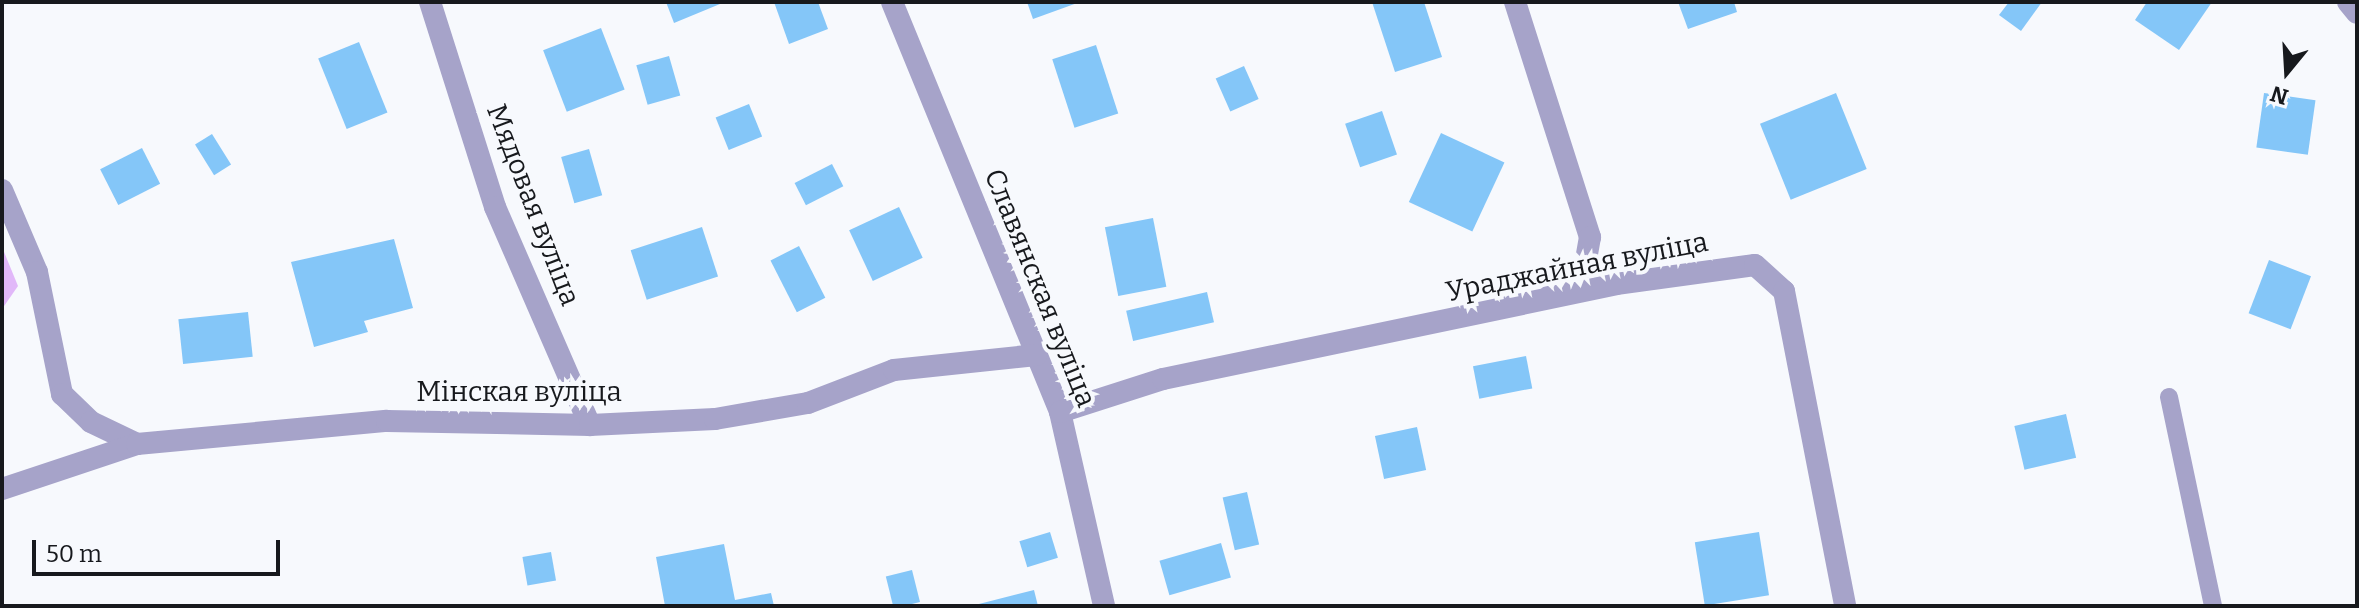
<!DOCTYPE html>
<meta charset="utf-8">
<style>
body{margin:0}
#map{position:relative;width:2359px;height:608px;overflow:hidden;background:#f7f9fd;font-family:Bitter,serif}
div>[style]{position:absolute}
.forest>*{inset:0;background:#e1b8f9}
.building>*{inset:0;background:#84c6f8;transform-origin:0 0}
.service>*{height:18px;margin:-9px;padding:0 9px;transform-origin:9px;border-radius:9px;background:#a6a3c9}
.minor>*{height:22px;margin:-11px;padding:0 11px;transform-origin:11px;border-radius:11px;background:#a6a3c9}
span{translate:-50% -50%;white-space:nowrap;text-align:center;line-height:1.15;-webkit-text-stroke:8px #f7f9fd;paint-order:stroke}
.street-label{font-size:28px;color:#17191d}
.frame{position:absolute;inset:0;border:4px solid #17191d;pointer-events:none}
.north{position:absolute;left:2247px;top:32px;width:80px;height:80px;-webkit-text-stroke:6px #f7f9fd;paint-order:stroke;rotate:198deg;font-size:22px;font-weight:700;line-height:32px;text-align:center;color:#17191d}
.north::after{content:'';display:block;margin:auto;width:28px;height:36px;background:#17191d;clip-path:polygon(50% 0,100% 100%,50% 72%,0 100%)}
.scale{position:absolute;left:32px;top:540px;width:248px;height:36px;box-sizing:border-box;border:4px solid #17191d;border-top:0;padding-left:10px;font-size:24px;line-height:28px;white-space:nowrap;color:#17191d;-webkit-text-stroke:6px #f7f9fd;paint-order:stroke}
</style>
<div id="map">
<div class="forest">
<i style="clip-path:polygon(2px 247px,18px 286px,2px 309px)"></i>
</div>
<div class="building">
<i style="clip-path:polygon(666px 2px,719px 2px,720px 4px,674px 23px)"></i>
<i style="clip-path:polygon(774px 2px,818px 2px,828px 29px,789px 44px)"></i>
<i style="clip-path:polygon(1027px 2px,1080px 2px,1033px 19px)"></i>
<i style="clip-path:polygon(1372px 2px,1424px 2px,1442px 57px,1395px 72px)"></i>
<i style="clip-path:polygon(1678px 2px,1734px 2px,1737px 12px,1688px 29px)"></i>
<i style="clip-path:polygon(2009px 2px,2042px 2px,2021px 31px,1999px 15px)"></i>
<i style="clip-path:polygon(2147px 2px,2212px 2px,2179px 50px,2135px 20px)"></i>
<i style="left:601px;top:28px;width:66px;height:62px;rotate:69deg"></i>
<i style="left:359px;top:42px;width:76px;height:44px;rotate:68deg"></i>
<i style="left:1096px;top:45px;width:72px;height:46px;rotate:72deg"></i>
<i style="left:669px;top:56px;width:41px;height:34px;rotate:74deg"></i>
<i style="left:1244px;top:66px;width:36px;height:31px;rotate:66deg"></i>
<i style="left:1836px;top:93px;width:82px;height:82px;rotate:68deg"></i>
<i style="left:2264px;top:93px;width:52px;height:55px;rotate:8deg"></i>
<i style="left:749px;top:104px;width:35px;height:36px;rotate:68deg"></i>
<i style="left:1382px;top:111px;width:46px;height:39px;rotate:71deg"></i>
<i style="left:1441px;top:133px;width:70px;height:76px;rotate:25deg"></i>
<i style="left:212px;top:134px;width:36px;height:20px;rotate:58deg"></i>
<i style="left:142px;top:148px;width:40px;height:47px;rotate:63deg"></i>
<i style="left:589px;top:149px;width:48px;height:29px;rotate:74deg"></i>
<i style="left:832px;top:164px;width:25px;height:42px;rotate:63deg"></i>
<i style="left:899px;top:207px;width:56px;height:55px;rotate:65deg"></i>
<i style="left:1153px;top:218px;width:70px;height:49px;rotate:79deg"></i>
<i style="left:702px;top:227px;width:52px;height:75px;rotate:72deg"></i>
<i style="clip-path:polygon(394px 239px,413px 308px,364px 321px,368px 332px,314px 347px,291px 262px)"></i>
<i style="left:799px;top:246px;width:58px;height:32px;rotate:63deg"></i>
<i style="left:2269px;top:260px;width:45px;height:57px;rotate:21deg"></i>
<i style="left:1207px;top:292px;width:31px;height:83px;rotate:77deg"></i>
<i style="left:248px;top:312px;width:45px;height:70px;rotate:84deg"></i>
<i style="left:1526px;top:356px;width:33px;height:54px;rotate:79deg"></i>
<i style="left:2066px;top:414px;width:45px;height:53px;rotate:77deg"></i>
<i style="left:1417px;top:427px;width:44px;height:43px;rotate:78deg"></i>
<i style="left:1247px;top:492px;width:54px;height:25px;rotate:77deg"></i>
<i style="left:1050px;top:532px;width:27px;height:32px;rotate:73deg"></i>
<i style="left:1759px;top:532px;width:64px;height:65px;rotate:81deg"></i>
<i style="left:1221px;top:543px;width:36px;height:64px;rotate:74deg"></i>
<i style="clip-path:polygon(724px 544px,735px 600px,771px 593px,774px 606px,665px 606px,656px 557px)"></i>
<i style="left:551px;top:552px;width:29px;height:29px;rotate:80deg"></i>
<i style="left:912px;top:570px;width:33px;height:27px;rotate:76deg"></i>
<i style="clip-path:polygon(1034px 590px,1038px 606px,975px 606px,975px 605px)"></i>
</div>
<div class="service">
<i style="left:2169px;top:397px;width:214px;rotate:78.1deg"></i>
</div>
<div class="minor">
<i style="left:430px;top:2px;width:215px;rotate:72.4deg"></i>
<i style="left:495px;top:207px;width:238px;rotate:66.5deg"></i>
<i style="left:892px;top:2px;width:443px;rotate:67.7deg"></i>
<i style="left:1060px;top:412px;width:199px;rotate:77.2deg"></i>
<i style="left:1515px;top:2px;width:247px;rotate:72.3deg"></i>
<i style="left:1590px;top:237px;width:27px;rotate:100deg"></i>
<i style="left:1585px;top:264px;width:32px;rotate:129deg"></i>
<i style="left:1565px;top:289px;width:17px;rotate:156deg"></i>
<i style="left:2348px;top:2px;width:14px;rotate:51deg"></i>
<i style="left:2px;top:190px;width:89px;rotate:66.9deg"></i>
<i style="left:37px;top:272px;width:125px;rotate:78.4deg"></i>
<i style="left:62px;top:394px;width:40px;rotate:44deg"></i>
<i style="left:91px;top:422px;width:51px;rotate:25.6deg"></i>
<i style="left:1060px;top:412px;width:108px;rotate:-17.8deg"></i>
<i style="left:1163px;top:379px;width:463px;rotate:-11.8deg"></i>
<i style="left:1616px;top:284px;width:140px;rotate:-7.8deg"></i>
<i style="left:1755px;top:265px;width:39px;rotate:42deg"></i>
<i style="left:1784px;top:291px;width:321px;rotate:79deg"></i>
<i style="left:2px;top:489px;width:142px;rotate:-18.4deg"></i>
<i style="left:137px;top:444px;width:251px;rotate:-5.3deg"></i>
<i style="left:387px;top:421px;width:203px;rotate:1.1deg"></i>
<i style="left:590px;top:425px;width:125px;rotate:-2.7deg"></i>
<i style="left:715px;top:419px;width:94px;rotate:-9.8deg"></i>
<i style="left:808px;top:403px;width:92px;rotate:-21deg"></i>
<i style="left:894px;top:370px;width:143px;rotate:-6deg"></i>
</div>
<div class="street-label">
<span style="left:533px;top:205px;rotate:69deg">Мядовая вуліца</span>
<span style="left:1577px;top:267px;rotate:-11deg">Ураджайная вуліца</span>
<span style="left:1040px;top:288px;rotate:68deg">Славянская вуліца</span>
<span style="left:519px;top:392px">Мінская вуліца</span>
</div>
<div class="frame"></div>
<div class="north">N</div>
<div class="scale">50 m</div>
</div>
